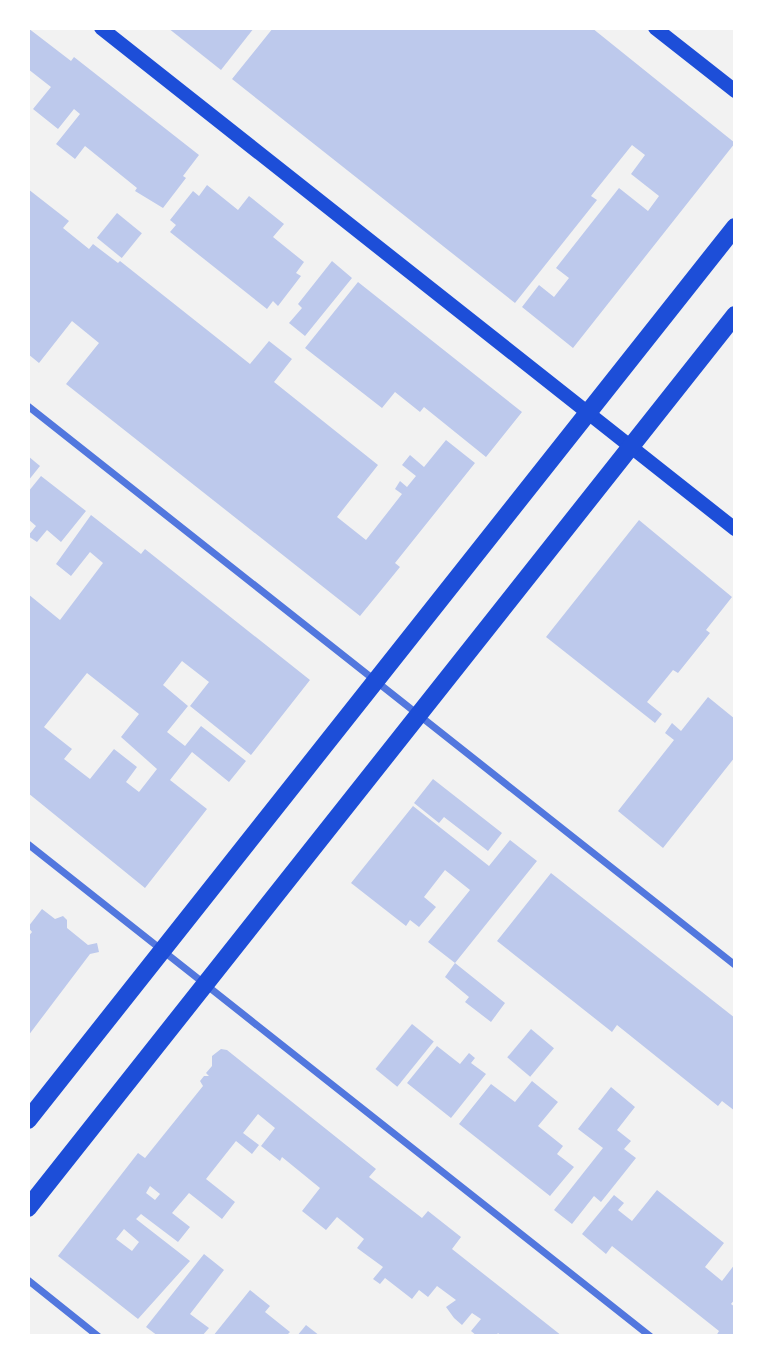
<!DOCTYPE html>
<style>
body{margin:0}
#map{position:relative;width:763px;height:1364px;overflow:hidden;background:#f2f2f2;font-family:"IBM Plex Sans",sans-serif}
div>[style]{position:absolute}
.building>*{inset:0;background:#bdc9ec;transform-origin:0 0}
.minor>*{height:7px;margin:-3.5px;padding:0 3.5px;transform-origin:3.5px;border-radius:3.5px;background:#5277de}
.secondary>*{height:14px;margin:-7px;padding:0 7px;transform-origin:7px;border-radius:7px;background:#1d4ed8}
.primary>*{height:18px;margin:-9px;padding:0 9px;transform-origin:9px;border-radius:9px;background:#1d4ed8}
span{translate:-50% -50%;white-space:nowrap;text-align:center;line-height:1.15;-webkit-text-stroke:7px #fff;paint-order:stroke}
.frame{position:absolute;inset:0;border:30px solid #fff;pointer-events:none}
</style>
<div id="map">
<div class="building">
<i style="clip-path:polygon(28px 28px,71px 61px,74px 57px,199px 155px,183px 176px,186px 178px,163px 208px,135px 191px,137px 188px,85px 146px,75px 159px,56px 144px,80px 114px,74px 109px,58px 129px,33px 109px,51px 87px,28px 69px)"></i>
<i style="clip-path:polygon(168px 28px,254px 28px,221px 70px)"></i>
<i style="clip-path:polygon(273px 28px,592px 28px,735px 143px,573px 348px,522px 307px,539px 285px,554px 297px,569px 278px,556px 268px,619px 188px,648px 211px,659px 196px,631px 174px,645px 155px,632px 145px,591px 196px,597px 200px,515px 303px,232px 79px)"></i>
<i style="clip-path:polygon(207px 185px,238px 210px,249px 196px,284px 224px,273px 237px,304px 262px,296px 273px,301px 276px,278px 306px,273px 301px,267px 309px,170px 232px,176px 225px,170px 220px,193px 191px,199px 196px)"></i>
<i style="clip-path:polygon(28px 189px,69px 221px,63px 228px,89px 249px,93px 244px,118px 263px,120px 261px,250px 364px,269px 341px,292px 359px,274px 382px,378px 465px,337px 517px,366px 540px,402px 494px,395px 489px,400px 481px,407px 487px,416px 476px,402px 465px,410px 455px,424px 467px,446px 440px,475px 463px,395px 563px,400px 567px,360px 616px,66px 384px,99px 343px,72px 321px,39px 363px,28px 354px)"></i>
<i style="left:117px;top:213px;width:32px;height:32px;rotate:39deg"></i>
<i style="clip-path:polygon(332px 261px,352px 278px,305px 336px,289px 323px,302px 308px,298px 304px)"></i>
<i style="clip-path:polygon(358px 282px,522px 412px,486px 457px,424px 407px,420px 412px,395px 392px,382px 408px,305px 348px)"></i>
<i style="clip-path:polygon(28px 456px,40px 466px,28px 481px)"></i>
<i style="clip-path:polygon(41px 476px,86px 511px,61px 542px,47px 530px,37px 542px,28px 536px,36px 526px,28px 519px,28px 492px)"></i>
<i style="clip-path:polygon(evenodd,91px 515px,141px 554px,145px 549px,310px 680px,251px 755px,190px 706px,209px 682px,182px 661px,163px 685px,188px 706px,167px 732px,185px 746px,201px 726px,246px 761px,229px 782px,192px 752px,170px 780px,207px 809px,145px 888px,28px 793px,28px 594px,60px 620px,103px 563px,90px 552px,71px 576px,56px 564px,91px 515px,87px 673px,139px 714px,121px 737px,157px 769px,139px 792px,126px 782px,137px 767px,114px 749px,90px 779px,64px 759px,72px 749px,44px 727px,87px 673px)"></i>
<i style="clip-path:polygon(639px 520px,732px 597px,706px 630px,710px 633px,678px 673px,673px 670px,647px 702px,662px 714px,655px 723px,546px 637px)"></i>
<i style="clip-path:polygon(708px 697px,735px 719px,735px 757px,663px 848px,618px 811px,674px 740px,665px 733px,672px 723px,681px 731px)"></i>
<i style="clip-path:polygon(433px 779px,502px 833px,488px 851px,444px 817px,439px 823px,414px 803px)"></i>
<i style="clip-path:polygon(413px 806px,489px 866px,510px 840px,537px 861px,455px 963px,505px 1003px,491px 1022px,465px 1002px,469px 997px,445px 977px,455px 963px,428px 942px,470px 890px,445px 870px,424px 897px,436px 907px,419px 927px,410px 920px,406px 926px,351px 883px)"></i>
<i style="clip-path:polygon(551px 873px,735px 1018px,735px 1111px,722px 1101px,718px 1106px,617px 1025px,612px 1032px,497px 941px)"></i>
<i style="clip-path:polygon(42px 909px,55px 919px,63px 916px,67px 920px,67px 928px,88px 945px,97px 943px,99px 952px,90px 954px,28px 1036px,28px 937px,32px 932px,28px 927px)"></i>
<i style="left:412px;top:1024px;width:28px;height:58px;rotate:39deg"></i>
<i style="left:531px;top:1029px;width:30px;height:37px;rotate:40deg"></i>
<i style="clip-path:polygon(437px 1046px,460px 1064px,469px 1053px,475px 1058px,471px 1063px,486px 1074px,451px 1118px,407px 1083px)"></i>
<i style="clip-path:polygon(evenodd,221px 1049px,227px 1050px,376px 1169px,369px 1177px,422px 1218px,428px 1211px,461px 1237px,452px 1249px,562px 1336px,501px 1336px,498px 1333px,496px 1336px,477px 1336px,471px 1331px,481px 1319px,472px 1313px,462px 1325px,454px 1318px,446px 1307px,456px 1300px,437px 1286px,428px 1297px,419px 1290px,412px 1299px,385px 1278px,380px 1284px,373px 1279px,383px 1267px,357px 1248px,364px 1239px,337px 1217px,326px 1230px,302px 1211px,320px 1188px,282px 1157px,280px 1161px,261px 1146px,275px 1128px,258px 1114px,243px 1133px,259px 1145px,252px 1154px,236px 1141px,206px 1179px,235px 1202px,222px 1219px,189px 1193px,172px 1213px,190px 1227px,178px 1242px,141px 1214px,136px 1219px,190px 1261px,138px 1319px,58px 1256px,138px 1153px,145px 1158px,203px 1086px,200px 1081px,204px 1076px,209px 1076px,206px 1073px,212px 1066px,212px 1056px,221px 1049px,150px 1186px,160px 1194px,155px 1200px,146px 1193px,150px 1186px,221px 1049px,124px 1229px,139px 1242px,132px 1251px,116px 1239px,124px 1229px)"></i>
<i style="clip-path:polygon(532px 1081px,558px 1102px,538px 1126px,563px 1146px,557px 1154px,574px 1167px,550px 1196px,459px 1124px,491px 1084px,515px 1102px)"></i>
<i style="clip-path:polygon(611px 1087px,635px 1107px,617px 1130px,631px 1141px,624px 1149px,636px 1158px,601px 1202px,594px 1196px,572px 1224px,554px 1210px,603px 1148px,578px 1129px)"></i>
<i style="clip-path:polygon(657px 1190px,724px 1243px,705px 1267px,722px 1281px,735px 1264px,735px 1299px,731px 1304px,735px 1307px,735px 1336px,716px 1336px,719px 1331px,612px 1246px,606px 1254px,582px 1234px,614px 1195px,624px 1203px,618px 1210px,632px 1221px)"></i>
<i style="clip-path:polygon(204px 1254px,224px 1270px,190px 1314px,209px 1328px,202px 1336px,158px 1336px,146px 1327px)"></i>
<i style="clip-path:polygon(250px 1290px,270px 1306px,265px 1312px,290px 1332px,286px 1336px,213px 1336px)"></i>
<i style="clip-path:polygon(306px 1325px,320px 1336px,297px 1336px)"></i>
</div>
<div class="minor">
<i style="left:28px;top:406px;width:901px;rotate:38.33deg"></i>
<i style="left:28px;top:844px;width:793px;rotate:38.34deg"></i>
<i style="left:28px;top:1280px;width:90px;rotate:38.7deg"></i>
</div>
<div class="secondary">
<i style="left:101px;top:28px;width:808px;rotate:38.32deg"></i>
<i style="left:655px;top:28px;width:102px;rotate:38.2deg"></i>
</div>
<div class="primary">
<i style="left:28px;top:1120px;width:1139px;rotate:-51.63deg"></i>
<i style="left:28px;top:1208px;width:1139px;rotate:-51.63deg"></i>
</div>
<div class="frame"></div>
</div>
